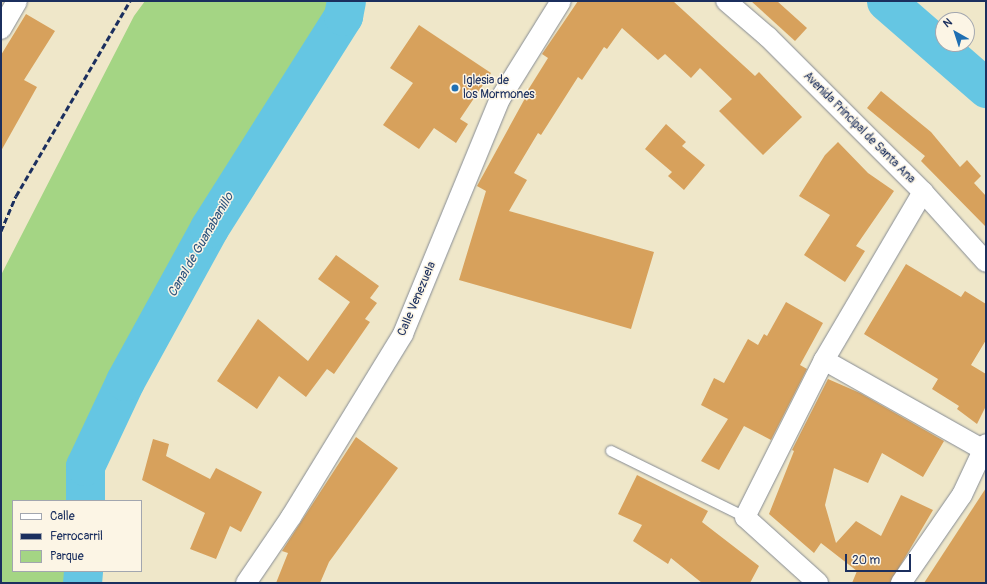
<!DOCTYPE html>
<style>
body{margin:0}
#map{position:relative;width:987px;height:584px;overflow:hidden;background:#efe7c9;font-family:Pangolin,sans-serif}
div>[style]{position:absolute}
.green>*{inset:0;background:#a4d584}
.river>*{height:39px;margin:-19.5px;padding:0 19.5px;transform-origin:19.5px;border-radius:19.5px;background:#65c6e3}
.building>*{inset:0;background:#d7a15c}
.roads{filter:drop-shadow(0 0 1px #858b94) drop-shadow(0 0 1px #858b94)}
.service>*{height:10px;margin:-5px;padding:0 5px;transform-origin:5px;border-radius:5px;background:#fff}
.minor>*{height:20px;margin:-10px;padding:0 10px;transform-origin:10px;border-radius:10px;background:#fff}
.rail>*{height:3px;margin-top:-1.5px;transform-origin:0;background:repeating-linear-gradient(90deg,#1b2f5e 0 6px,transparent 0 9px)}
.dots>*{width:11px;height:11px;translate:-50% -50%;box-sizing:border-box;border:2px solid #fcf5e5;border-radius:50%}
span{translate:-50% -50%;white-space:nowrap;text-align:center;line-height:1.15;-webkit-text-stroke:3px #fcf5e5;paint-order:stroke}
.poi-label{font-size:12px;color:#1b2f5e}
.left{translate:0 -50%;text-align:left}
.street-label{font-size:12px;color:#1b2f5e}
.water-label{font-size:13px;color:#2e557f;font-style:italic}
.frame{position:absolute;inset:0;border:2px solid #1b2f5e;pointer-events:none}
.legend{position:absolute;left:12px;top:500px;width:130px;height:72px;box-sizing:border-box;background:#fcf5e5;border:1px solid #a2a6af;margin:0;padding:5px 7px;list-style:none;font-size:12px;color:#1b2f5e}
.legend li{display:flex;align-items:center;gap:8px;height:20px}
.legend b{width:20px;border:1px solid #a2a6af}
.north{position:absolute;left:935px;top:12px;width:40px;height:40px;box-sizing:border-box;background:#fcf5e5;border:1px solid #a2a6af;border-radius:50%;rotate:321deg;font-size:11px;font-weight:700;line-height:16px;text-align:center;color:#1b2f5e}
.north::after{content:'';display:block;margin:auto;width:14px;height:18px;background:#1f6fb2;clip-path:polygon(50% 0,100% 100%,50% 72%,0 100%)}
.scale{position:absolute;left:845px;top:554px;width:66px;height:18px;box-sizing:border-box;border:2px solid #1b2f5e;border-top:0;padding-left:5px;font-size:12px;line-height:14px;white-space:nowrap;color:#1b2f5e;-webkit-text-stroke:3px #fcf5e5;paint-order:stroke}
</style>
<div id="map">
<div class="green">
<i style="clip-path:polygon(145px 1px,347px 1px,343px 16px,209px 228px,85px 466px,85px 501px,13px 501px,13px 571px,83px 571px,82px 583px,1px 583px,1px 275px,134px 16px)"></i>
</div>
<div class="river">
<i style="left:886px;top:1px;width:133px;rotate:41deg"></i>
<i style="left:85px;top:501px;width:35px;rotate:-90deg"></i>
<i style="left:85px;top:466px;width:94px;rotate:-64.8deg"></i>
<i style="left:125px;top:381px;width:175px;rotate:-61.2deg"></i>
<i style="left:209px;top:228px;width:251px;rotate:-57.7deg"></i>
<i style="left:343px;top:16px;width:15px;rotate:-79deg"></i>
<i style="left:82px;top:583px;width:12px;rotate:-85deg"></i>
</div>
<div class="building">
<i style="clip-path:polygon(578px 1px,673px 1px,755px 76px,759px 72px,802px 117px,763px 155px,719px 111px,732px 99px,700px 68px,691px 78px,665px 54px,658px 60px,622px 28px,607px 49px,604px 47px,582px 80px,578px 77px,541px 135px,538px 133px,514px 173px,527px 180px,509px 211px,654px 252px,631px 329px,459px 280px,486px 191px,477px 186px,529px 91px,528px 90px,548px 58px,542px 54px)"></i>
<i style="clip-path:polygon(751px 1px,777px 1px,807px 28px,795px 41px)"></i>
<i style="clip-path:polygon(26px 14px,55px 31px,24px 80px,37px 87px,1px 151px,1px 55px)"></i>
<i style="clip-path:polygon(419px 25px,491px 73px,460px 119px,468px 124px,456px 143px,434px 128px,419px 149px,383px 125px,413px 83px,390px 68px)"></i>
<i style="clip-path:polygon(881px 91px,931px 132px,960px 167px,967px 160px,981px 176px,974px 183px,986px 196px,986px 227px,921px 161px,925px 156px,867px 108px)"></i>
<i style="clip-path:polygon(666px 124px,686px 142px,682px 146px,705px 165px,684px 190px,668px 176px,672px 172px,645px 149px)"></i>
<i style="clip-path:polygon(838px 142px,868px 173px,894px 191px,856px 246px,865px 251px,845px 282px,804px 255px,830px 215px,799px 196px,825px 155px)"></i>
<i style="clip-path:polygon(336px 255px,379px 286px,370px 298px,377px 303px,365px 319px,370px 322px,334px 374px,327px 369px,306px 397px,279px 376px,257px 409px,217px 381px,258px 319px,308px 361px,350px 302px,318px 279px)"></i>
<i style="clip-path:polygon(906px 264px,961px 297px,965px 291px,986px 304px,986px 340px,971px 365px,986px 374px,986px 406px,977px 424px,957px 409px,959px 406px,932px 389px,938px 379px,864px 334px)"></i>
<i style="clip-path:polygon(786px 302px,823px 323px,800px 365px,807px 369px,771px 440px,744px 426px,719px 470px,701px 461px,728px 419px,701px 405px,714px 378px,724px 383px,748px 339px,758px 345px,764px 334px,767px 336px)"></i>
<i style="clip-path:polygon(828px 379px,860px 393px,944px 441px,923px 477px,882px 453px,868px 483px,834px 468px,825px 505px,836px 543px,856px 521px,881px 536px,901px 495px,933px 510px,890px 583px,852px 583px,857px 571px,821px 543px,814px 553px,769px 514px,794px 451px,792px 450px)"></i>
<i style="clip-path:polygon(356px 437px,398px 468px,329px 562px,320px 583px,276px 583px,288px 553px,282px 551px)"></i>
<i style="clip-path:polygon(153px 439px,169px 444px,166px 456px,210px 479px,216px 468px,262px 492px,241px 532px,230px 526px,216px 559px,190px 549px,205px 513px,142px 480px)"></i>
<i style="clip-path:polygon(637px 475px,708px 511px,702px 522px,759px 566px,750px 583px,702px 583px,671px 558px,668px 564px,633px 541px,642px 525px,618px 514px)"></i>
<i style="clip-path:polygon(986px 488px,986px 583px,924px 583px)"></i>
</div>
<div class="roads">
<div class="service">
<i style="left:611px;top:451px;width:149px;rotate:26.2deg"></i>
</div>
<div class="minor">
<i style="left:726px;top:1px;width:55px;rotate:40.6deg"></i>
<i style="left:768px;top:37px;width:219px;rotate:45deg"></i>
<i style="left:923px;top:192px;width:94px;rotate:48deg"></i>
<i style="left:1px;top:29px;width:32px;rotate:-60deg"></i>
<i style="left:824px;top:360px;width:184px;rotate:29.4deg"></i>
<i style="left:246px;top:583px;width:80px;rotate:-55.7deg"></i>
<i style="left:291px;top:517px;width:215px;rotate:-58.5deg"></i>
<i style="left:403px;top:334px;width:254px;rotate:-67.6deg"></i>
<i style="left:500px;top:99px;width:115px;rotate:-58.1deg"></i>
<i style="left:818px;top:583px;width:98px;rotate:-137.9deg"></i>
<i style="left:745px;top:517px;width:176px;rotate:-63.3deg"></i>
<i style="left:824px;top:360px;width:195px;rotate:-59.5deg"></i>
<i style="left:901px;top:583px;width:107px;rotate:-55.3deg"></i>
<i style="left:962px;top:495px;width:56px;rotate:-64.8deg"></i>
</div>
</div>
<div class="rail">
<i style="left:1px;top:231px;width:38px;rotate:-67deg"></i>
<i style="left:16px;top:196px;width:226px;rotate:-59.7deg"></i>
</div>
<div class="dots">
<i style="left:455px;top:88px;background:#1f6fb2"></i>
</div>
<div class="poi-label">
<span class="left" style="left:463px;top:88px">Iglesia de<br>los Mormones</span>
</div>
<div class="street-label">
<span style="left:859px;top:128px;rotate:45deg">Avenida Principal de Santa Ana</span>
<span style="left:417px;top:299px;rotate:-67deg">Calle Venezuela</span>
</div>
<div class="water-label">
<span style="left:201px;top:245px;rotate:-60deg">Canal de Guanabanillo</span>
</div>
<div class="frame"></div>
<ul class="legend">
<li><b style="height:5px;background:#fff"></b>Calle</li>
<li><b style="height:5px;background:#1b2f5e"></b>Ferrocarril</li>
<li><b style="height:11px;background:#a4d584"></b>Parque</li>
</ul>
<div class="north">N</div>
<div class="scale">20 m</div>
</div>
